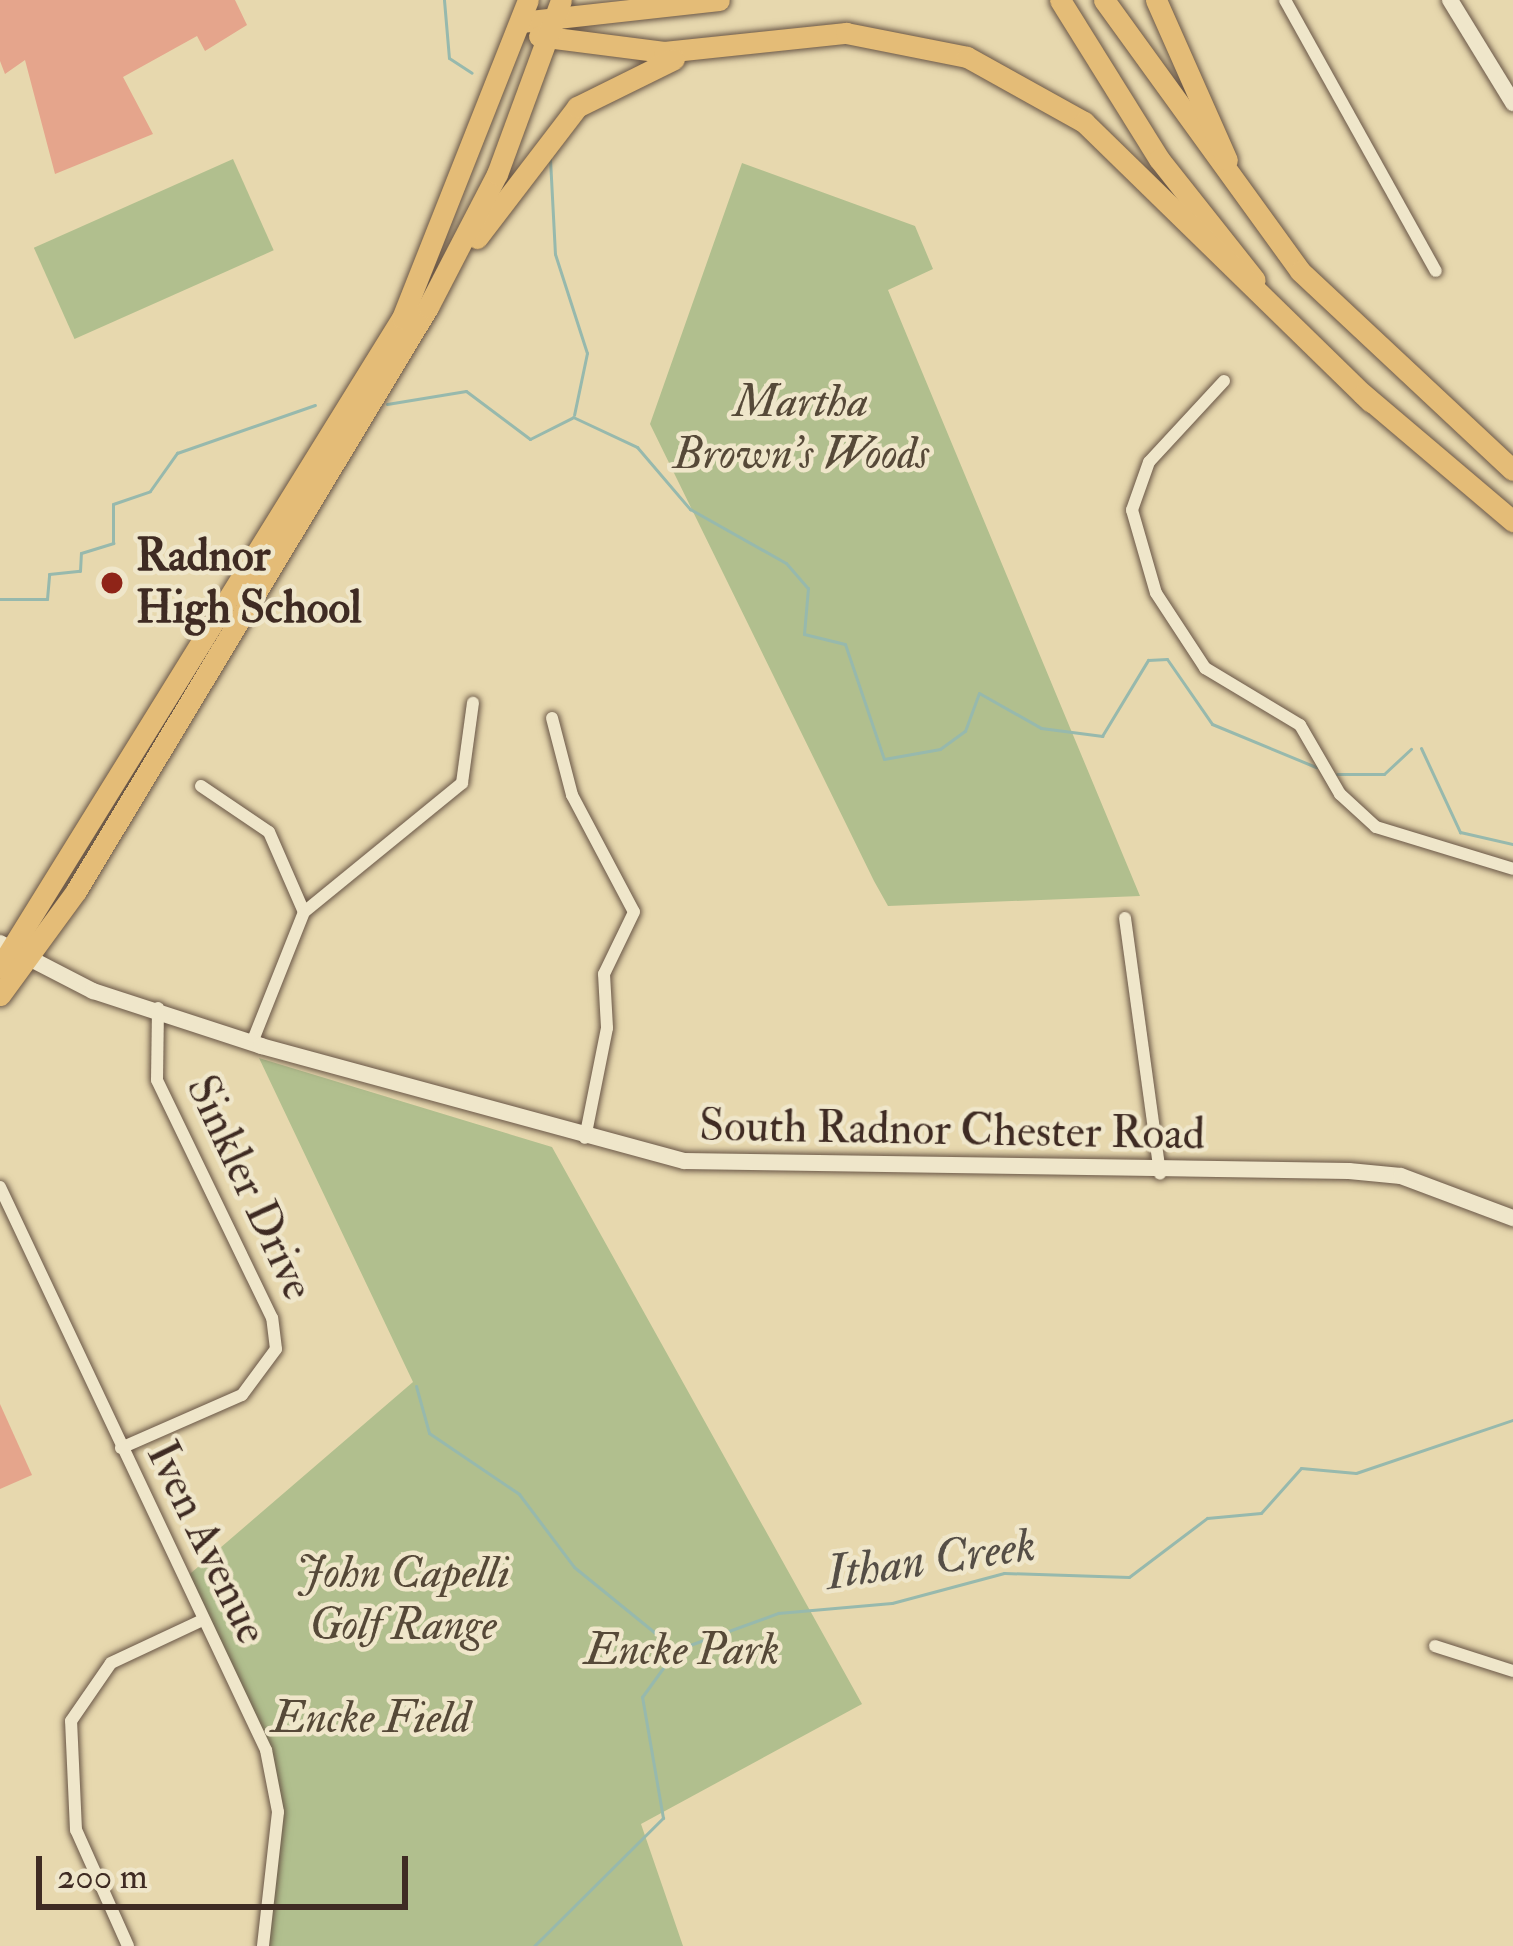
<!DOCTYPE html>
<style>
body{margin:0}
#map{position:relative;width:1513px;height:1946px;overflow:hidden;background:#e7d8ae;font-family:"IM FELL Double Pica",serif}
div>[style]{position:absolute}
.green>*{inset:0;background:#b1bf8e;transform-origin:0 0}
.stream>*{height:3px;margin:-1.5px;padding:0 1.5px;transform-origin:1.5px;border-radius:1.5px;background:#97b9ad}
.building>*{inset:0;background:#e5a58c}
.roads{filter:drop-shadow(0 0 3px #695646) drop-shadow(0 0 3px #695646)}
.street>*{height:12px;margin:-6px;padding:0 6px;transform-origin:6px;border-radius:6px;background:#efe6ca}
.secondary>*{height:16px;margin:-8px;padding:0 8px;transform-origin:8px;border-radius:8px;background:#efe6ca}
.highway>*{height:21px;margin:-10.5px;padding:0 10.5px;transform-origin:10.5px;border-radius:10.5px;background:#e4bc77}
.dots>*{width:33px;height:33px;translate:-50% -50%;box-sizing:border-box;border:6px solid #efe6ca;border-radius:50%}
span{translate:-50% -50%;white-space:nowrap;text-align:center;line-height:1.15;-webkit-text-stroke:9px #efe6ca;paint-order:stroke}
.park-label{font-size:45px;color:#564938;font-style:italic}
.poi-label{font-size:45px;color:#3f2b23;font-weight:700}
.left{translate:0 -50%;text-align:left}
.street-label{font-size:45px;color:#3f2b23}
.water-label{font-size:48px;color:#554e46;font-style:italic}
.scale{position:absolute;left:36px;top:1856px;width:372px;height:54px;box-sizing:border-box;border:6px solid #3f2b23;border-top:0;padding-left:15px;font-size:36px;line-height:42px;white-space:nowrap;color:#3f2b23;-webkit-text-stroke:9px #efe6ca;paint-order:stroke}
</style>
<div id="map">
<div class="green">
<i style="left:233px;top:159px;width:100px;height:218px;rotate:66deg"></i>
<i style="clip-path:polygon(742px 163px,915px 226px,933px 269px,888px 290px,1140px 896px,888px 906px,874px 881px,650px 424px)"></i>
<i style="clip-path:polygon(259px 1058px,552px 1147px,862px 1704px,641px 1824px,683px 1946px,263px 1946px,278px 1812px,266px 1750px,184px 1579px,413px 1382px)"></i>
</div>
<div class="stream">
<i style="left:444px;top:0;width:58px;rotate:85.1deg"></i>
<i style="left:449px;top:58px;width:27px;rotate:33deg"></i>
<i style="left:550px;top:159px;width:95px;rotate:87deg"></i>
<i style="left:555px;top:254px;width:104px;rotate:72.1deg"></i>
<i style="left:587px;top:353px;width:63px;rotate:101.8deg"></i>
<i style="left:387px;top:404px;width:80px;rotate:-9.3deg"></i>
<i style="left:466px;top:391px;width:80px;rotate:36.9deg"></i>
<i style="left:530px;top:439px;width:47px;rotate:-26.6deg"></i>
<i style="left:573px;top:417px;width:71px;rotate:25.1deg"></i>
<i style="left:637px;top:447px;width:82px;rotate:49.5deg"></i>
<i style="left:690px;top:509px;width:110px;rotate:29.4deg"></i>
<i style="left:786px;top:563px;width:33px;rotate:49deg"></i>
<i style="left:808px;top:588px;width:46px;rotate:95deg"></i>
<i style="left:804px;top:634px;width:42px;rotate:13.7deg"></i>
<i style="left:845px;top:644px;width:121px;rotate:71.3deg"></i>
<i style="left:884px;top:759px;width:57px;rotate:-10.1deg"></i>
<i style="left:940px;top:749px;width:31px;rotate:-36deg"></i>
<i style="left:965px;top:731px;width:40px;rotate:-69.8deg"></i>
<i style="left:979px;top:693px;width:71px;rotate:29.4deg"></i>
<i style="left:1041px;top:728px;width:62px;rotate:7.5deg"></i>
<i style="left:1102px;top:736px;width:89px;rotate:-58.8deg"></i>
<i style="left:1148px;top:660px;width:19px;rotate:-3deg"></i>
<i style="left:1167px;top:659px;width:79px;rotate:55.3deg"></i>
<i style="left:1212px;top:724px;width:113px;rotate:22.5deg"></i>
<i style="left:0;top:599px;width:47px"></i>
<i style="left:47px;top:599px;width:25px;rotate:-85deg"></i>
<i style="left:49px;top:574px;width:31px;rotate:-6deg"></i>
<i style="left:80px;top:571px;width:18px;rotate:-87deg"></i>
<i style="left:81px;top:553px;width:34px;rotate:-17deg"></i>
<i style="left:113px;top:543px;width:39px;rotate:-90deg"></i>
<i style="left:113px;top:504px;width:39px;rotate:-19deg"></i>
<i style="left:150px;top:491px;width:47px;rotate:-54.6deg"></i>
<i style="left:177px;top:453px;width:146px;rotate:-19.2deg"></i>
<i style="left:1421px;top:748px;width:93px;rotate:65.1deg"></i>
<i style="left:1460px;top:832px;width:54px;rotate:12.8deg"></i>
<i style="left:1337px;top:774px;width:47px"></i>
<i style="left:1384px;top:774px;width:37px;rotate:-43deg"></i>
<i style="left:416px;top:1386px;width:49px;rotate:74.5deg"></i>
<i style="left:429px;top:1433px;width:109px;rotate:34.1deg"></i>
<i style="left:519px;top:1494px;width:91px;rotate:53deg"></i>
<i style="left:574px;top:1567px;width:130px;rotate:39.1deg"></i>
<i style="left:534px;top:1946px;width:182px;rotate:-44.8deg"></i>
<i style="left:663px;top:1818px;width:123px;rotate:-99.8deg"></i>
<i style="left:642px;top:1697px;width:58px;rotate:-54.1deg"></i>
<i style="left:676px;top:1650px;width:109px;rotate:-19.9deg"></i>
<i style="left:778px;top:1613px;width:114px;rotate:-5deg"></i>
<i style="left:892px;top:1603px;width:116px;rotate:-15deg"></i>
<i style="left:1004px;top:1573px;width:125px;rotate:1.8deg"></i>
<i style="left:1129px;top:1577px;width:98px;rotate:-37.1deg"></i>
<i style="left:1207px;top:1518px;width:54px;rotate:-5.3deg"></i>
<i style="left:1261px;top:1513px;width:60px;rotate:-48.4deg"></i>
<i style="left:1301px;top:1468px;width:55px;rotate:5.2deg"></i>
<i style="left:1356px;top:1473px;width:166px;rotate:-18.7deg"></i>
</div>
<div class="building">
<i style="clip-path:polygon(0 0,235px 0,247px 25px,205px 51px,197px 36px,123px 77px,153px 134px,55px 174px,25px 60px,5px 74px,0 61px)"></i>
<i style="clip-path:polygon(0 1404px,32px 1475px,0 1489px)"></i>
</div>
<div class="roads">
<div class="street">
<i style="left:1285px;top:0;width:310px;rotate:60.9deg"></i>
<i style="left:1224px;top:381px;width:110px;rotate:132.8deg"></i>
<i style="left:1149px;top:462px;width:51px;rotate:109.5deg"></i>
<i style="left:1132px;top:510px;width:86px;rotate:73.9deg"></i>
<i style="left:1156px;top:593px;width:90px;rotate:56.8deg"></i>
<i style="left:1205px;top:668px;width:111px;rotate:31deg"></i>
<i style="left:1300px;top:725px;width:80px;rotate:59.9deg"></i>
<i style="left:1340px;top:794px;width:49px;rotate:42.5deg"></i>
<i style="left:1376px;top:827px;width:143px;rotate:17deg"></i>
<i style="left:552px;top:718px;width:80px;rotate:75.4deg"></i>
<i style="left:572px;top:795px;width:132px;rotate:62.1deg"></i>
<i style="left:634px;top:912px;width:69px;rotate:115.8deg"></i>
<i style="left:604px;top:974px;width:54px;rotate:86.8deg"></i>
<i style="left:607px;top:1028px;width:112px;rotate:101.3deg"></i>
<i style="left:201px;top:786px;width:82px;rotate:34.1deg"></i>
<i style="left:269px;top:832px;width:87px;rotate:66.4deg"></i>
<i style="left:304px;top:912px;width:141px;rotate:111.7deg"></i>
<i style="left:304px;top:912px;width:204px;rotate:-39.2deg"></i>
<i style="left:462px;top:783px;width:81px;rotate:-82.2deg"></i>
<i style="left:1125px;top:918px;width:258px;rotate:82.2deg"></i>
<i style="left:0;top:1187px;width:623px;rotate:64.71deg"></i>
<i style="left:266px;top:1750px;width:63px;rotate:79deg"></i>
<i style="left:278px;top:1812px;width:135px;rotate:96.4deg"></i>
<i style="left:121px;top:1448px;width:132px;rotate:-23.7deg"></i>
<i style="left:242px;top:1395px;width:57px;rotate:-53.5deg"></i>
<i style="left:276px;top:1349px;width:31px;rotate:-97deg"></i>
<i style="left:272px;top:1318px;width:264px;rotate:-115.8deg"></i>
<i style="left:157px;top:1080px;width:72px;rotate:-89.2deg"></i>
<i style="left:1435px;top:1646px;width:82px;rotate:17.8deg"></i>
<i style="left:128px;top:1946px;width:127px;rotate:-114.1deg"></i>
<i style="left:76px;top:1830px;width:109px;rotate:-92.6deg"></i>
<i style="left:71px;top:1721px;width:70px;rotate:-55.4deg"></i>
<i style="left:111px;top:1663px;width:102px;rotate:-25.1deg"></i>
</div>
<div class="secondary">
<i style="left:1450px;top:0;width:121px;rotate:58.5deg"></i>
<i style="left:0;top:943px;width:105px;rotate:27.3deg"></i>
<i style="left:93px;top:991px;width:177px;rotate:18.1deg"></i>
<i style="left:261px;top:1046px;width:438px;rotate:15.2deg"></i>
<i style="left:684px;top:1161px;width:665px;rotate:0.86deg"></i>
<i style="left:1349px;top:1171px;width:52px;rotate:5.5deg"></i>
<i style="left:1401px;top:1176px;width:120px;rotate:20.6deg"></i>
</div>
<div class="highway">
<i style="left:1060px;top:0;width:187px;rotate:58.1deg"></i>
<i style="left:1159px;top:159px;width:154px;rotate:51.6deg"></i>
<i style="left:1104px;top:0;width:334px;rotate:54.1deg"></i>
<i style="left:1300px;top:271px;width:291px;rotate:43.1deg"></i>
<i style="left:1156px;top:0;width:175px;rotate:66.1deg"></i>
<i style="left:521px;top:22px;width:199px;rotate:-6.3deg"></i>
<i style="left:539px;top:36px;width:126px;rotate:7.3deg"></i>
<i style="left:664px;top:52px;width:183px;rotate:-6deg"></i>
<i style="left:846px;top:33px;width:123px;rotate:11.2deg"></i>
<i style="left:967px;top:57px;width:134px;rotate:29.1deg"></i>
<i style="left:1084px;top:122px;width:401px;rotate:44.3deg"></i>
<i style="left:477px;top:238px;width:165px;rotate:-52.6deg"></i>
<i style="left:577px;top:107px;width:108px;rotate:-26.3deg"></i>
<i style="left:1363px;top:394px;width:197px;rotate:40.3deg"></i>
<i style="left:0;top:967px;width:763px;rotate:-58.23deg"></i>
<i style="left:402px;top:318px;width:342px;rotate:-68.4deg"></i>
<i style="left:0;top:995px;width:129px;rotate:-53.8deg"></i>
<i style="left:76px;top:891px;width:682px;rotate:-58.92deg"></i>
<i style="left:428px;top:307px;width:150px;rotate:-62.6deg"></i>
<i style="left:497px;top:174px;width:185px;rotate:-69.8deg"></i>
</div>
</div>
<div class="dots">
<i style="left:112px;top:583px;background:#8f2418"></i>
</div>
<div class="park-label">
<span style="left:801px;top:429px">Martha<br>Brown's Woods</span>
<span style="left:403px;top:1600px">John Capelli<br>Golf Range</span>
<span style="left:682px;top:1651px">Encke Park</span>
<span style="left:371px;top:1719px">Encke Field</span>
</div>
<div class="poi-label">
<span class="left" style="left:136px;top:583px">Radnor<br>High School</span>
</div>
<div class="street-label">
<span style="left:952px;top:1131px;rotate:1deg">South Radnor Chester Road</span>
<span style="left:249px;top:1188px;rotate:65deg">Sinkler Drive</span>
<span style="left:206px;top:1543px;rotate:64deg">Iven Avenue</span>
</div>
<div class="water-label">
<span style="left:931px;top:1560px;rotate:-8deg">Ithan Creek</span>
</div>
<div class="scale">200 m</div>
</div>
